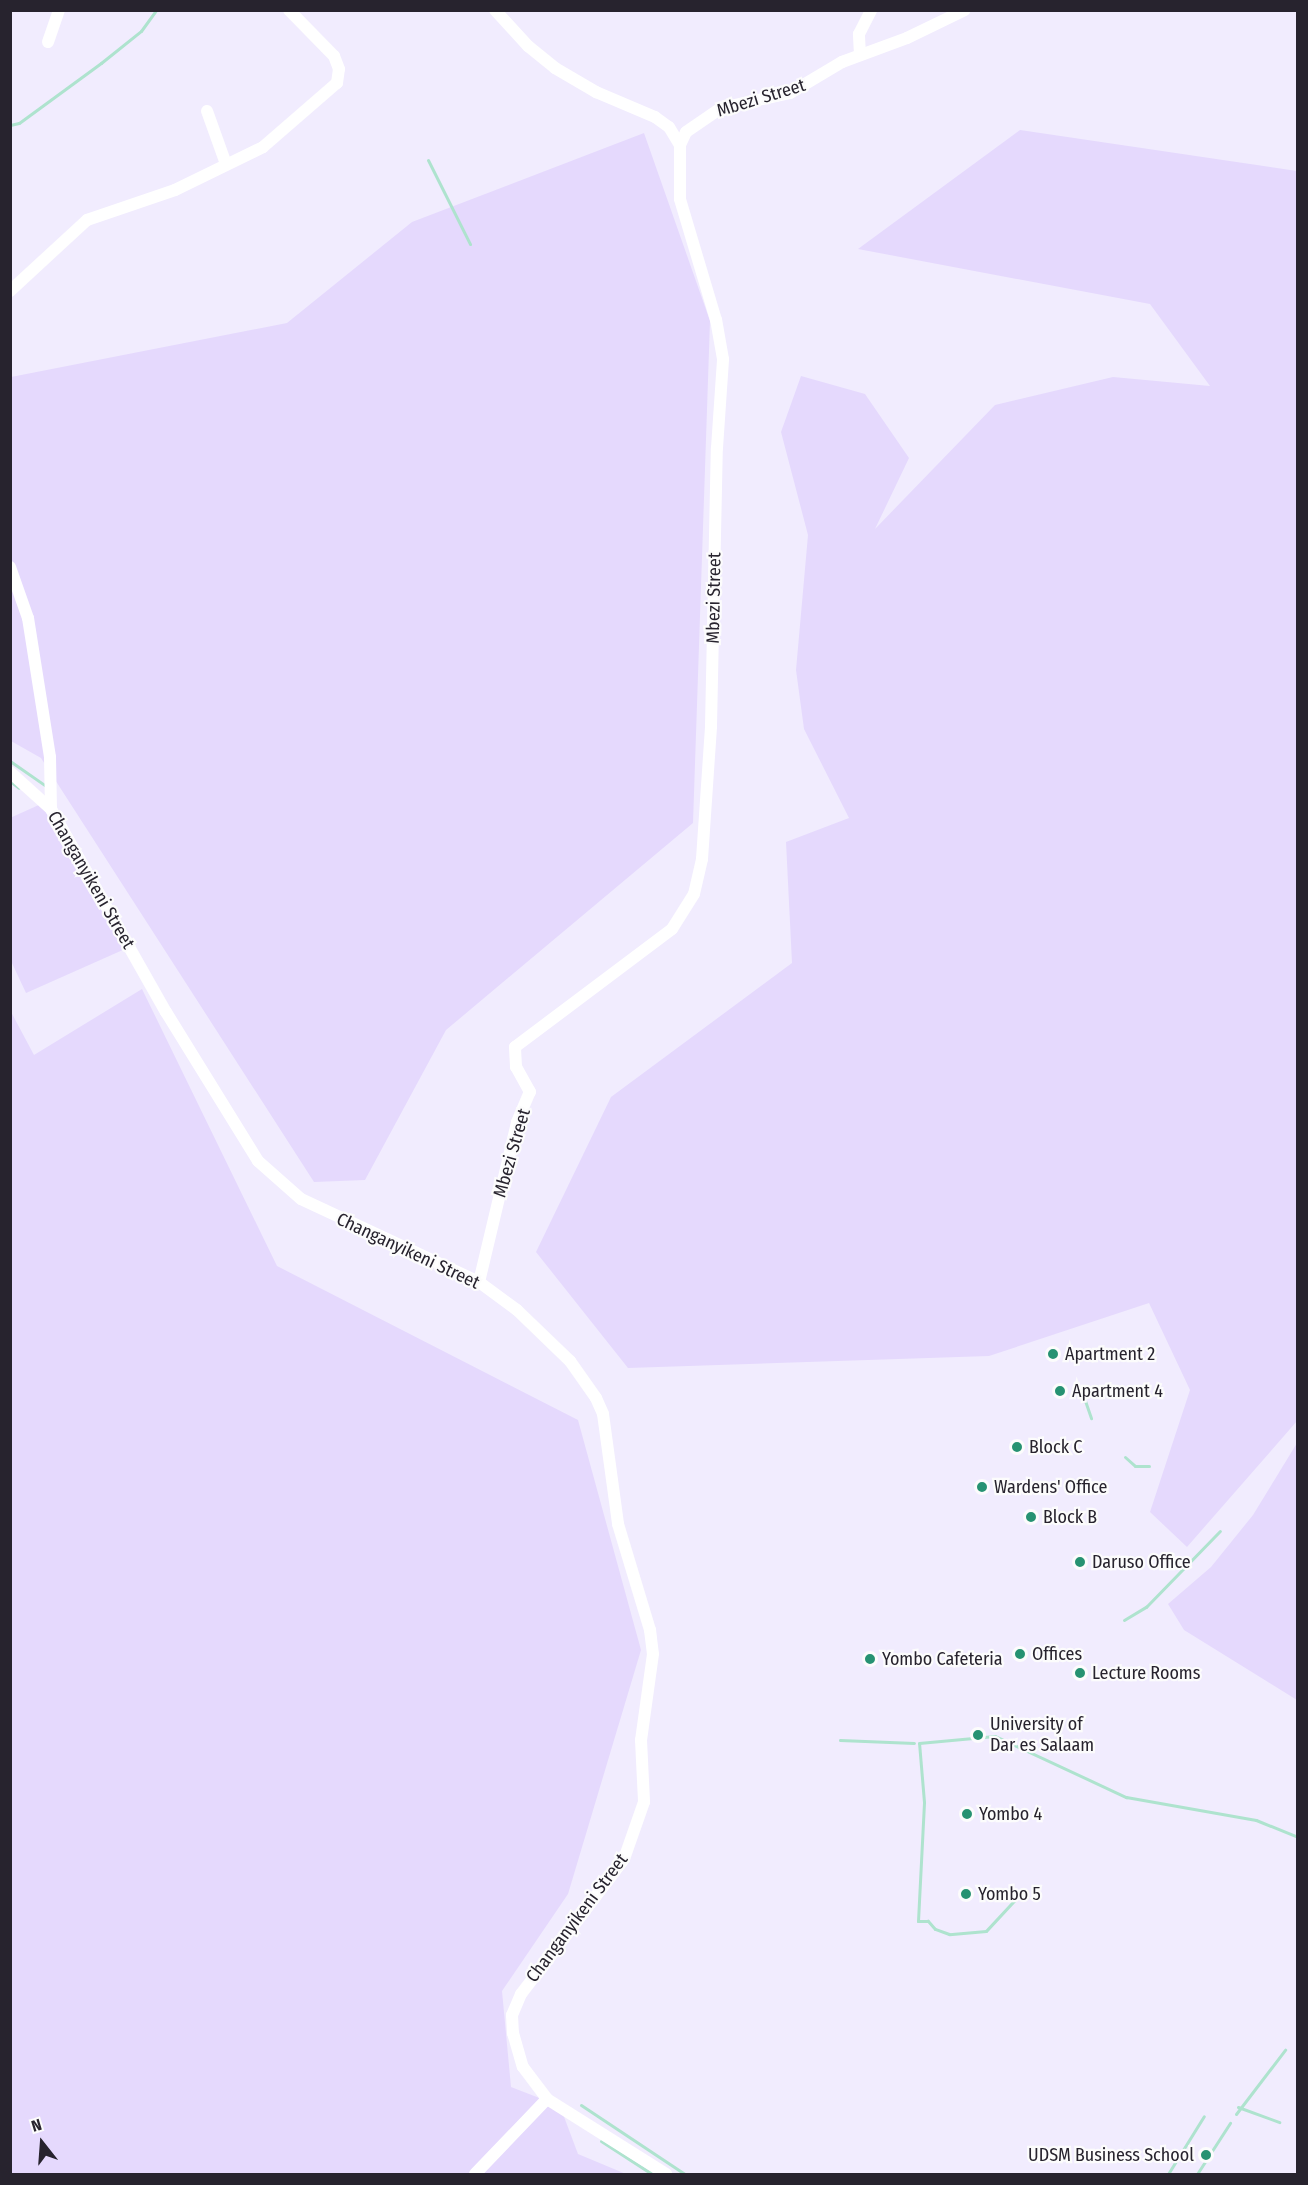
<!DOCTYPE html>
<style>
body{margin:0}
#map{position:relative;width:1308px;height:2185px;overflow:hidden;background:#f1ecfe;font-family:"Fira Sans Condensed",sans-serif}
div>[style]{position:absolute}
.green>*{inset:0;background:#e5d9fd}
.stream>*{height:3px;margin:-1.5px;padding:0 1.5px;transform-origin:1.5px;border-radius:1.5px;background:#aee3ce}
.street>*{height:12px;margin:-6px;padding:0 6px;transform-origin:6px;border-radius:6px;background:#fff}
.dots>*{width:16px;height:16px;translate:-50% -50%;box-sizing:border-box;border:3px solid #fcfcfc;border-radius:50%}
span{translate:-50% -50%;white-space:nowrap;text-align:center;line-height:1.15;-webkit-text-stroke:4.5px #fcfcfc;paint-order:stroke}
.street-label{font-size:18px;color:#27232e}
.poi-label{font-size:18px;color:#27232e}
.left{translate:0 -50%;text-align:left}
.right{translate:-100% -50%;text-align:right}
.frame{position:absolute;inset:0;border:12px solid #27232e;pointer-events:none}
.north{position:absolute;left:12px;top:2113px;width:60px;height:60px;-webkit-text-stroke:4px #fcfcfc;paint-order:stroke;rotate:343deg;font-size:16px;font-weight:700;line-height:24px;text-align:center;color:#27232e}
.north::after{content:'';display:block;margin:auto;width:21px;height:27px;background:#27232e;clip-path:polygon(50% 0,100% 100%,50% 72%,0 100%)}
</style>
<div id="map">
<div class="green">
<i style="clip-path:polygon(1020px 130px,1297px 171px,1297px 1421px,1187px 1547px,1150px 1512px,1190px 1390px,1149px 1303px,989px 1356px,628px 1368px,536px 1252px,611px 1097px,792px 963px,786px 842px,849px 818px,804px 729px,796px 670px,808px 535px,781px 432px,801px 376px,865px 394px,909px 458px,875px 529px,995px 405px,1113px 377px,1210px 386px,1150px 304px,858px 249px)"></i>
<i style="clip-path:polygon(644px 133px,710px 321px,693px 823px,446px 1030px,365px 1180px,314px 1182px,41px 758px,11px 741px,11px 377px,287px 323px,412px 222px)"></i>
<i style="clip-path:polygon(41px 804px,125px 949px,26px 993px,11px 961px,10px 818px)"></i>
<i style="clip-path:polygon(142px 989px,277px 1266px,578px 1420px,641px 1650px,568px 1894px,502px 1991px,511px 2087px,560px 2106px,578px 2154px,626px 2174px,11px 2174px,10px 1010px,34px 1055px)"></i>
<i style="clip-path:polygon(1297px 1443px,1298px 1700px,1297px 1700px,1184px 1630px,1168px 1604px,1211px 1567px,1253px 1515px)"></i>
</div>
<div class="stream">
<i style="left:10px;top:125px;width:9px;rotate:-13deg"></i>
<i style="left:19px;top:123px;width:102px;rotate:-36.2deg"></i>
<i style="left:101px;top:63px;width:51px;rotate:-38.7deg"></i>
<i style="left:141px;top:31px;width:26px;rotate:-54deg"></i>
<i style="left:428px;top:160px;width:94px;rotate:63.4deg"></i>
<i style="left:10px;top:761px;width:44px;rotate:34.8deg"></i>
<i style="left:10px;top:781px;width:11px;rotate:38deg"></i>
<i style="left:1081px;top:1389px;width:31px;rotate:71deg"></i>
<i style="left:1125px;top:1457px;width:13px;rotate:42deg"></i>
<i style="left:1135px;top:1466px;width:14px"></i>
<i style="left:1124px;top:1620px;width:26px;rotate:-31deg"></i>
<i style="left:1146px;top:1607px;width:106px;rotate:-45.8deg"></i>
<i style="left:840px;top:1740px;width:74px;rotate:2.3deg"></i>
<i style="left:1023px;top:1891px;width:54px;rotate:132.8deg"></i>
<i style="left:986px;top:1931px;width:37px;rotate:175deg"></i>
<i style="left:949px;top:1934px;width:15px;rotate:-160deg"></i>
<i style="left:935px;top:1929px;width:11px;rotate:-131deg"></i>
<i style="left:928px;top:1921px;width:10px;rotate:180deg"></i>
<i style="left:918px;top:1921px;width:119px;rotate:-87.1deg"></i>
<i style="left:924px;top:1802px;width:59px;rotate:-94.8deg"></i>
<i style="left:919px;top:1743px;width:76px;rotate:-5.3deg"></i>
<i style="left:995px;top:1736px;width:145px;rotate:25deg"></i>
<i style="left:1126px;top:1797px;width:132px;rotate:10deg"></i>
<i style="left:1256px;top:1820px;width:45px;rotate:22deg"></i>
<i style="left:581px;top:2105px;width:125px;rotate:33.6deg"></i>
<i style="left:1238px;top:2107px;width:44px;rotate:20.1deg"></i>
<i style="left:1236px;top:2114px;width:81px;rotate:-52.6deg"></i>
<i style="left:601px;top:2141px;width:61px;rotate:32.9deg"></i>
<i style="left:1168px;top:2174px;width:68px;rotate:-58.2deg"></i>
<i style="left:1197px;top:2174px;width:61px;rotate:-57.1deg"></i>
</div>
<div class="street">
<i style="left:495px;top:10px;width:49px;rotate:47.5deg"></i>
<i style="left:528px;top:46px;width:35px;rotate:39deg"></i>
<i style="left:555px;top:68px;width:48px;rotate:30.3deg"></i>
<i style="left:596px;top:92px;width:64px;rotate:23deg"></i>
<i style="left:655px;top:117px;width:17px;rotate:36deg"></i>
<i style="left:669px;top:127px;width:21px;rotate:59deg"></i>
<i style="left:48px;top:42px;width:34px;rotate:-71deg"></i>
<i style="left:860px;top:55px;width:21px;rotate:-93deg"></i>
<i style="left:859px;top:34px;width:27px;rotate:-63deg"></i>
<i style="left:207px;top:111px;width:56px;rotate:70.3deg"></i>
<i style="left:10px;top:291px;width:105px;rotate:-42.7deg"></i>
<i style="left:87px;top:220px;width:93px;rotate:-18.8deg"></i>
<i style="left:175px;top:190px;width:98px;rotate:-26deg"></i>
<i style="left:263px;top:147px;width:98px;rotate:-40.9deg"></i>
<i style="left:337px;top:83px;width:14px;rotate:-82deg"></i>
<i style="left:339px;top:69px;width:14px;rotate:-111deg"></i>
<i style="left:334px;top:56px;width:64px;rotate:-134.4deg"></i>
<i style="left:10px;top:567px;width:54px;rotate:70.6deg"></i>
<i style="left:28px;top:618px;width:141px;rotate:81deg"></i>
<i style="left:50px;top:757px;width:52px;rotate:88.9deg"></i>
<i style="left:10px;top:772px;width:55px;rotate:42.1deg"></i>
<i style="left:51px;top:809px;width:233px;rotate:60.5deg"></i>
<i style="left:166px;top:1012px;width:175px;rotate:58.3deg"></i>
<i style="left:258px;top:1161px;width:57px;rotate:41.5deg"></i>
<i style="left:301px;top:1199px;width:196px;rotate:25deg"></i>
<i style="left:479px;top:1282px;width:47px;rotate:36.4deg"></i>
<i style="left:517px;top:1310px;width:74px;rotate:43.9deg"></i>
<i style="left:570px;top:1361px;width:45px;rotate:54.9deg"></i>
<i style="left:596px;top:1398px;width:17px;rotate:66deg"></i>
<i style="left:603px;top:1414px;width:111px;rotate:82.2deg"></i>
<i style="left:618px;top:1524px;width:111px;rotate:73.2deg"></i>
<i style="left:650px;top:1630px;width:24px;rotate:83deg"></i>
<i style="left:653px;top:1654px;width:87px;rotate:97.9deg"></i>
<i style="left:641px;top:1740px;width:62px;rotate:87.2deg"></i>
<i style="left:644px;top:1802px;width:60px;rotate:109.3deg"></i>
<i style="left:624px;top:1859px;width:170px;rotate:127.3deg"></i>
<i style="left:521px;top:1994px;width:23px;rotate:113deg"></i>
<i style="left:512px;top:2015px;width:18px;rotate:87deg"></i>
<i style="left:513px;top:2033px;width:35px;rotate:74deg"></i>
<i style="left:523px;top:2067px;width:40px;rotate:53deg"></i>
<i style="left:547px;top:2099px;width:141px;rotate:32.2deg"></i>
<i style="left:479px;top:1282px;width:164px;rotate:-76.6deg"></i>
<i style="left:517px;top:1122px;width:33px;rotate:-67deg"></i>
<i style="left:530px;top:1092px;width:29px;rotate:-119deg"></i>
<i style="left:516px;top:1067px;width:20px;rotate:-93deg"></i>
<i style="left:515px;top:1047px;width:196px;rotate:-36.9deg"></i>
<i style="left:672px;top:929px;width:41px;rotate:-57.8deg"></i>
<i style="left:694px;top:894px;width:36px;rotate:-77deg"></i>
<i style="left:702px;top:859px;width:133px;rotate:-86.1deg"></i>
<i style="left:711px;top:726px;width:278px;rotate:-88.8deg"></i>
<i style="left:717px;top:448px;width:89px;rotate:-86.1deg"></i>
<i style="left:723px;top:359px;width:40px;rotate:-100deg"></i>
<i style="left:716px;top:320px;width:126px;rotate:-106.6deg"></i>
<i style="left:680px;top:199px;width:54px;rotate:-90deg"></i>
<i style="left:680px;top:145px;width:14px;rotate:-65deg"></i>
<i style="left:686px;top:132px;width:42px;rotate:-34.4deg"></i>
<i style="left:721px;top:108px;width:71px;rotate:-12.3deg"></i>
<i style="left:790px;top:93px;width:61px;rotate:-30.8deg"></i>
<i style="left:842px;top:62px;width:69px;rotate:-20.3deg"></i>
<i style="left:907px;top:38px;width:64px;rotate:-25.8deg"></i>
<i style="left:475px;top:2174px;width:104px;rotate:-46.2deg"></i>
</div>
<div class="dots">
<i style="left:1053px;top:1354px;background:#269272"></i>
<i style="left:1060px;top:1391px;background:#269272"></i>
<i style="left:1017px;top:1447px;background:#269272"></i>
<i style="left:982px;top:1487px;background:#269272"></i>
<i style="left:1031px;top:1517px;background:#269272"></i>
<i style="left:1080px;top:1562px;background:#269272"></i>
<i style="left:1020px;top:1654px;background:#269272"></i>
<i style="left:870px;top:1659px;background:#269272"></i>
<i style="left:1080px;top:1673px;background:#269272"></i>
<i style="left:978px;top:1735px;background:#269272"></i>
<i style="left:967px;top:1814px;background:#269272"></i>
<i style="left:966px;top:1894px;background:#269272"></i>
<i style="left:1206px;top:2155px;background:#269272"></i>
</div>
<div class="street-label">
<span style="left:761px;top:98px;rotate:-17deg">Mbezi Street</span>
<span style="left:714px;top:598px;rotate:-89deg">Mbezi Street</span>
<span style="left:91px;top:880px;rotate:60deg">Changanyikeni Street</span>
<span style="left:512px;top:1153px;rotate:-74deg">Mbezi Street</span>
<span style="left:408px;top:1251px;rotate:25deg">Changanyikeni Street</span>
<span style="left:577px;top:1918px;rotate:-53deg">Changanyikeni Street</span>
</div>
<div class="poi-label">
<span class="left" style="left:1065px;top:1354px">Apartment 2</span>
<span class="left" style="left:1072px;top:1391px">Apartment 4</span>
<span class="left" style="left:1029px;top:1447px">Block C</span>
<span class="left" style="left:994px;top:1487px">Wardens' Office</span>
<span class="left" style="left:1043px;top:1517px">Block B</span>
<span class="left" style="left:1092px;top:1562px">Daruso Office</span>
<span class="left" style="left:1032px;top:1654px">Offices</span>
<span class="left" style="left:882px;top:1659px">Yombo Cafeteria</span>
<span class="left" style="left:1092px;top:1673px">Lecture Rooms</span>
<span class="left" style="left:990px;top:1735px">University of<br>Dar es Salaam</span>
<span class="left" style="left:979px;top:1814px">Yombo 4</span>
<span class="left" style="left:978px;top:1894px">Yombo 5</span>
<span class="right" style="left:1194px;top:2155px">UDSM Business School</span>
</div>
<div class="frame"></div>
<div class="north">N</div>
</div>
